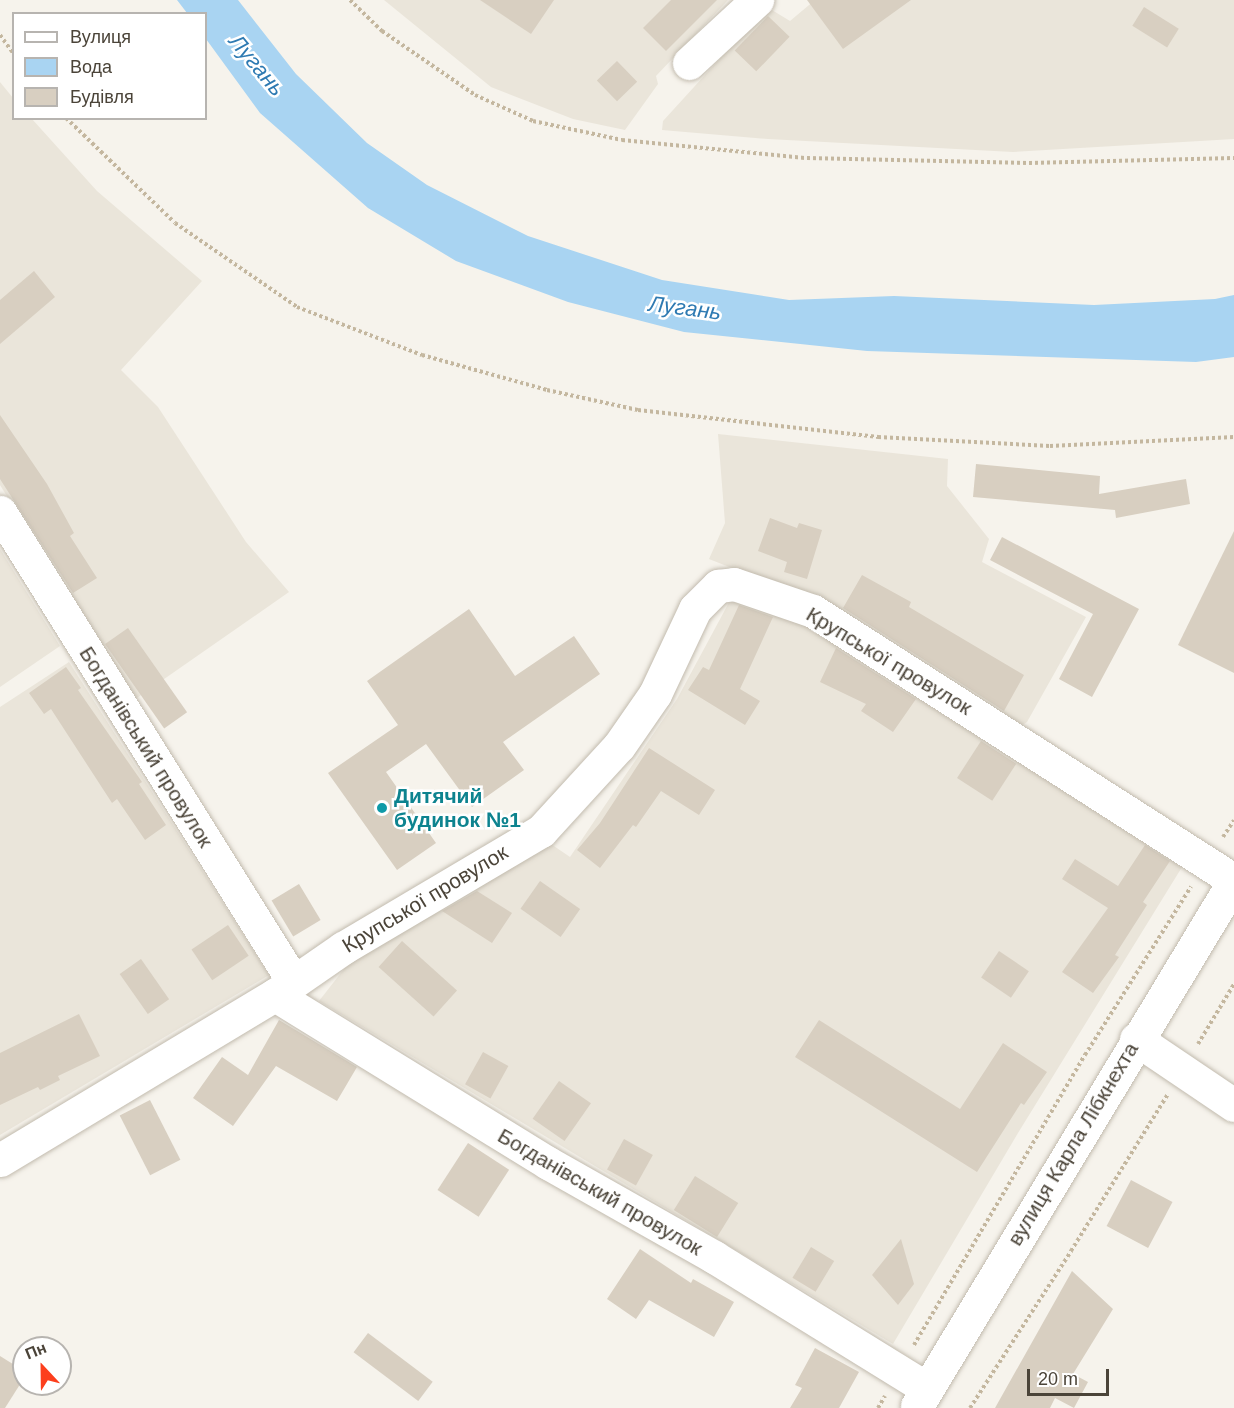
<!DOCTYPE html>
<meta charset="utf-8">
<style>
body{margin:0}
#map{position:relative;width:1234px;height:1408px;overflow:hidden;background:#f6f3ec;font-family:Helvetica,sans-serif}
div>[style]{position:absolute}
.residential>*{inset:0;background:#eae5da}
.water>*{inset:0;background:#a9d4f2}
.building>*{inset:0;background:#d8cfc1;transform-origin:0 0}
.path>*{height:4px;margin-top:-2px;transform-origin:0;background:repeating-linear-gradient(90deg,#c4b79f 0 3px,transparent 0 6px)}
.roads{filter:drop-shadow(0 0 2px #c2bbae) drop-shadow(0 0 2px #c2bbae)}
.minor>*{height:33px;margin:-16.5px;padding:0 16.5px;transform-origin:16.5px;border-radius:16.5px;background:#fff}
.dots>*{width:16px;height:16px;translate:-50% -50%;box-sizing:border-box;border:3px solid #fff;border-radius:50%}
span{translate:-50% -50%;white-space:nowrap;text-align:center;line-height:1.15;-webkit-text-stroke:5px #fff;paint-order:stroke}
.street-label{font-size:21px;color:#4b4439}
.culture-label{font-size:21px;color:#0d838f;font-weight:700}
.left{translate:0 -50%;text-align:left}
.water-label{font-size:22px;color:#2e7ab2;font-style:italic}
.legend{position:absolute;left:12px;top:12px;width:195px;height:108px;box-sizing:border-box;background:#fff;border:2px solid #b7b4b0;margin:0;padding:8px 10px;list-style:none;font-size:18px;color:#4b4439}
.legend li{display:flex;align-items:center;gap:12px;height:30px}
.legend b{width:30px;border:2px solid #b7b4b0}
.north{position:absolute;left:12px;top:1336px;width:60px;height:60px;box-sizing:border-box;background:#fff;border:2px solid #b7b4b0;border-radius:50%;rotate:338deg;font-size:16px;font-weight:700;line-height:24px;text-align:center;color:#4b4439}
.north::after{content:'';display:block;margin:auto;width:21px;height:27px;background:#fc3f1d;clip-path:polygon(50% 0,100% 100%,50% 72%,0 100%)}
.scale{position:absolute;left:1027px;top:1369px;width:82px;height:27px;box-sizing:border-box;border:3px solid #4b4439;border-top:0;padding-left:8px;font-size:18px;line-height:21px;white-space:nowrap;color:#4b4439;-webkit-text-stroke:4px #fff;paint-order:stroke}
</style>
<div id="map">
<div class="residential">
<i style="clip-path:polygon(384px 0,728px 0,656px 76px,658px 84px,625px 130px,573px 119px,491px 87px)"></i>
<i style="clip-path:polygon(815px 0,1234px 0,1234px 139px,1013px 152px,768px 139px,662px 130px,663px 121px,767px 7px,790px 21px)"></i>
<i style="clip-path:polygon(0 82px,13px 98px,14px 118px,32px 119px,97px 191px,202px 281px,121px 370px,158px 407px,246px 542px,289px 592px,134px 700px,0 485px)"></i>
<i style="clip-path:polygon(718px 434px,948px 459px,947px 486px,989px 539px,982px 562px,1086px 617px,1027px 722px,1019px 727px,772px 584px,709px 559px,725px 523px)"></i>
<i style="clip-path:polygon(0 549px,60px 646px,0 687px)"></i>
<i style="clip-path:polygon(733px 595px,828px 632px,1187px 859px,1018px 1133px,893px 1344px,319px 1001px,344px 969px,370px 945px,548px 842px,570px 857px,677px 699px)"></i>
<i style="clip-path:polygon(69px 662px,269px 975px,0 1135px,0 707px)"></i>
</div>
<div class="water">
<i style="clip-path:polygon(177px 0,238px 0,296px 74px,367px 143px,427px 185px,528px 236px,662px 280px,789px 300px,894px 296px,1094px 305px,1215px 299px,1234px 295px,1234px 357px,1196px 362px,867px 351px,684px 332px,568px 302px,456px 261px,368px 208px,260px 113px,206px 39px,206px 14px,187px 13px)"></i>
</div>
<div class="building">
<i style="clip-path:polygon(480px 0,554px 0,531px 34px)"></i>
<i style="clip-path:polygon(671px 0,717px 0,666px 51px,643px 28px)"></i>
<i style="clip-path:polygon(807px 0,911px 0,843px 49px)"></i>
<i style="left:1144px;top:7px;width:41px;height:22px;rotate:32deg"></i>
<i style="left:768px;top:16px;width:30px;height:48px;rotate:44deg"></i>
<i style="left:617px;top:61px;width:29px;height:28px;rotate:46deg"></i>
<i style="clip-path:polygon(34px 271px,55px 297px,0 344px,0 300px)"></i>
<i style="clip-path:polygon(0 415px,47px 484px,74px 533px,70px 536px,97px 578px,73px 593px,0 479px)"></i>
<i style="clip-path:polygon(976px 464px,1100px 476px,1099px 494px,1186px 479px,1190px 504px,1116px 518px,1115px 510px,973px 497px)"></i>
<i style="clip-path:polygon(770px 518px,797px 528px,799px 523px,822px 530px,807px 579px,784px 572px,787px 562px,758px 551px)"></i>
<i style="clip-path:polygon(1234px 531px,1234px 673px,1178px 645px)"></i>
<i style="clip-path:polygon(1002px 537px,1139px 609px,1092px 697px,1059px 679px,1093px 614px,990px 560px)"></i>
<i style="clip-path:polygon(862px 575px,911px 602px,909px 607px,1024px 675px,1004px 711px,843px 608px)"></i>
<i style="clip-path:polygon(739px 605px,773px 617px,740px 689px,760px 701px,745px 725px,688px 690px,703px 667px,709px 670px)"></i>
<i style="clip-path:polygon(469px 609px,515px 676px,574px 636px,600px 674px,503px 742px,524px 770px,472px 807px,426px 744px,386px 772px,436px 843px,397px 870px,328px 773px,398px 725px,367px 681px)"></i>
<i style="left:128px;top:628px;width:103px;height:28px;rotate:55deg"></i>
<i style="clip-path:polygon(836px 648px,916px 699px,893px 732px,861px 711px,866px 704px,820px 682px)"></i>
<i style="clip-path:polygon(66px 667px,81px 688px,78px 690px,142px 782px,139px 784px,166px 825px,145px 840px,117px 799px,112px 803px,51px 709px,44px 714px,29px 693px)"></i>
<i style="left:981px;top:741px;width:42px;height:44px;rotate:33deg"></i>
<i style="clip-path:polygon(649px 748px,715px 790px,699px 815px,661px 791px,636px 827px,633px 825px,600px 868px,577px 850px,600px 823px)"></i>
<i style="clip-path:polygon(1145px 845px,1170px 861px,1143px 902px,1147px 905px,1115px 955px,1119px 957px,1093px 993px,1062px 972px,1108px 908px,1062px 879px,1075px 859px,1118px 886px)"></i>
<i style="left:540px;top:881px;width:49px;height:34px;rotate:35deg"></i>
<i style="left:299px;top:884px;width:42px;height:32px;rotate:59deg"></i>
<i style="clip-path:polygon(477px 891px,512px 913px,492px 943px,442px 911px)"></i>
<i style="left:228px;top:925px;width:37px;height:44px;rotate:56deg"></i>
<i style="left:402px;top:941px;width:74px;height:35px;rotate:42deg"></i>
<i style="left:999px;top:951px;width:36px;height:32px;rotate:34deg"></i>
<i style="left:141px;top:959px;width:49px;height:26px;rotate:55deg"></i>
<i style="clip-path:polygon(79px 1014px,100px 1056px,58px 1076px,60px 1080px,40px 1090px,38px 1087px,0 1105px,0 1053px)"></i>
<i style="clip-path:polygon(279px 1020px,357px 1067px,337px 1101px,276px 1066px,233px 1126px,193px 1098px,222px 1057px,248px 1075px)"></i>
<i style="clip-path:polygon(819px 1020px,960px 1109px,1003px 1043px,1047px 1072px,1024px 1105px,1021px 1103px,977px 1172px,795px 1057px)"></i>
<i style="left:483px;top:1052px;width:29px;height:37px;rotate:29deg"></i>
<i style="left:559px;top:1081px;width:39px;height:46px;rotate:35deg"></i>
<i style="left:150px;top:1100px;width:67px;height:34px;rotate:63deg"></i>
<i style="left:624px;top:1139px;width:33px;height:35px;rotate:29deg"></i>
<i style="left:468px;top:1143px;width:49px;height:56px;rotate:33deg"></i>
<i style="left:695px;top:1176px;width:51px;height:40px;rotate:32deg"></i>
<i style="left:1131px;top:1180px;width:47px;height:52px;rotate:28deg"></i>
<i style="clip-path:polygon(901px 1239px,914px 1284px,898px 1305px,872px 1275px)"></i>
<i style="left:811px;top:1247px;width:27px;height:36px;rotate:31deg"></i>
<i style="clip-path:polygon(640px 1249px,691px 1283px,693px 1279px,734px 1302px,714px 1337px,649px 1300px,636px 1319px,607px 1299px)"></i>
<i style="clip-path:polygon(1072px 1271px,1113px 1309px,1073px 1374px,1088px 1382px,1074px 1408px,1055px 1398px,1050px 1408px,995px 1408px)"></i>
<i style="left:368px;top:1333px;width:81px;height:24px;rotate:37deg"></i>
<i style="clip-path:polygon(815px 1348px,859px 1372px,839px 1408px,790px 1408px,802px 1388px,795px 1385px)"></i>
<i style="clip-path:polygon(0 1356px,24px 1371px,24px 1378px,5px 1408px,0 1408px)"></i>
</div>
<div class="path">
<i style="left:350px;top:0;width:45px;rotate:44.1deg"></i>
<i style="left:382px;top:31px;width:113px;rotate:34.5deg"></i>
<i style="left:475px;top:95px;width:64px;rotate:24.1deg"></i>
<i style="left:533px;top:121px;width:91px;rotate:12.1deg"></i>
<i style="left:622px;top:140px;width:186px;rotate:5.6deg"></i>
<i style="left:807px;top:158px;width:222px;rotate:1.3deg"></i>
<i style="left:1029px;top:163px;width:205px;rotate:-1.4deg"></i>
<i style="left:0;top:35px;width:24px;rotate:54deg"></i>
<i style="left:66px;top:118px;width:151px;rotate:43.9deg"></i>
<i style="left:175px;top:223px;width:148px;rotate:34.5deg"></i>
<i style="left:297px;top:307px;width:134px;rotate:21deg"></i>
<i style="left:422px;top:355px;width:130px;rotate:15.6deg"></i>
<i style="left:547px;top:390px;width:93px;rotate:12.4deg"></i>
<i style="left:638px;top:410px;width:242px;rotate:6.4deg"></i>
<i style="left:878px;top:437px;width:172px;rotate:3deg"></i>
<i style="left:1050px;top:446px;width:184px;rotate:-2.8deg"></i>
<i style="left:1223px;top:837px;width:20px;rotate:-57deg"></i>
<i style="left:1198px;top:1044px;width:70px;rotate:-59deg"></i>
<i style="left:914px;top:1345px;width:337px;rotate:-59.5deg"></i>
<i style="left:1085px;top:1055px;width:199px;rotate:-57.8deg"></i>
<i style="left:878px;top:1408px;width:14px;rotate:-60deg"></i>
<i style="left:970px;top:1408px;width:187px;rotate:-57.2deg"></i>
<i style="left:1071px;top:1251px;width:185px;rotate:-58.3deg"></i>
</div>
<div class="roads">
<div class="minor">
<i style="left:689px;top:63px;width:93px;rotate:-42.8deg"></i>
<i style="left:0;top:512px;width:553px;rotate:58.01deg"></i>
<i style="left:275px;top:995px;width:321px;rotate:31.6deg"></i>
<i style="left:548px;top:1163px;width:191px;rotate:29.5deg"></i>
<i style="left:714px;top:1257px;width:249px;rotate:31.7deg"></i>
<i style="left:1136px;top:1039px;width:118px;rotate:34deg"></i>
<i style="left:0;top:1160px;width:321px;rotate:-31deg"></i>
<i style="left:275px;top:995px;width:83px;rotate:-34.7deg"></i>
<i style="left:343px;top:948px;width:230px;rotate:-30.6deg"></i>
<i style="left:541px;top:831px;width:115px;rotate:-47.5deg"></i>
<i style="left:619px;top:746px;width:63px;rotate:-55.3deg"></i>
<i style="left:655px;top:694px;width:94px;rotate:-64.8deg"></i>
<i style="left:695px;top:609px;width:33px;rotate:-45deg"></i>
<i style="left:718px;top:586px;width:16px;rotate:-7deg"></i>
<i style="left:734px;top:584px;width:83px;rotate:18.9deg"></i>
<i style="left:813px;top:611px;width:500px;rotate:32.6deg"></i>
<i style="left:917px;top:1406px;width:613px;rotate:-58.88deg"></i>
</div>
</div>
<div class="dots">
<i style="left:382px;top:808px;background:#0f9aa8"></i>
</div>
<div class="street-label">
<span style="left:889px;top:661px;rotate:31deg">Крупської провулок</span>
<span style="left:146px;top:747px;rotate:58deg">Богданівський провулок</span>
<span style="left:425px;top:899px;rotate:-31deg">Крупської провулок</span>
<span style="left:1073px;top:1144px;rotate:-59deg">вулиця Карла Лібкнехта</span>
<span style="left:600px;top:1192px;rotate:30deg">Богданівський провулок</span>
</div>
<div class="culture-label">
<span class="left" style="left:394px;top:808px">Дитячий<br>будинок №1</span>
</div>
<div class="water-label">
<span style="left:257px;top:65px;rotate:50deg">Лугань</span>
<span style="left:685px;top:308px;rotate:7deg">Лугань</span>
</div>
<ul class="legend">
<li><b style="height:8px;background:#fff"></b>Вулиця</li>
<li><b style="height:16px;background:#a9d4f2"></b>Вода</li>
<li><b style="height:16px;background:#d8cfc1"></b>Будівля</li>
</ul>
<div class="north">Пн</div>
<div class="scale">20 m</div>
</div>
